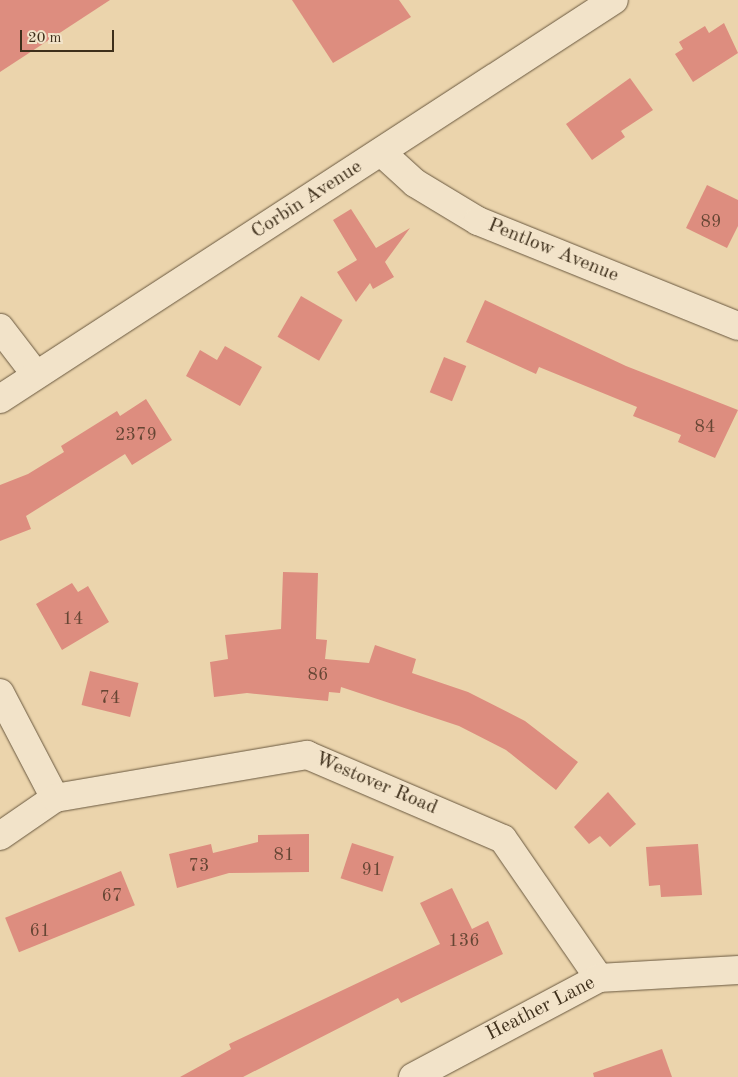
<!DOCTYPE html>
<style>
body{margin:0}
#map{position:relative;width:738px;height:1077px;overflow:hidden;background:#ebd4ac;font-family:"Old Standard TT",serif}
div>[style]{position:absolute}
.building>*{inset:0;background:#dd8d7f;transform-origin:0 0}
.roads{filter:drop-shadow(0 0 1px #69583f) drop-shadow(0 0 1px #69583f)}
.street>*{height:28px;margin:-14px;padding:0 14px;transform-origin:14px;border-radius:14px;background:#f2e3c9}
.secondary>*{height:28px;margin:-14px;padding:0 14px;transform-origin:14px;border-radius:14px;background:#f2e3c9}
span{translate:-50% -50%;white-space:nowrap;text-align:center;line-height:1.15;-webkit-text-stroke:5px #f2e3c9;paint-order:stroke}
.number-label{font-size:18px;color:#664634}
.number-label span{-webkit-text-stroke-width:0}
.street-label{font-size:20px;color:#3e2f1b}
.scale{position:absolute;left:20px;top:30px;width:94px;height:22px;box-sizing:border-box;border:2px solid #3e2f1b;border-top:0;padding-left:6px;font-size:15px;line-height:18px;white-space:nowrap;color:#3e2f1b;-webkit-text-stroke:4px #f2e3c9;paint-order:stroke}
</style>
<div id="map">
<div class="building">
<i style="clip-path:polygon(0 0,110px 0,0 72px)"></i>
<i style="clip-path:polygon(292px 0,399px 0,411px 17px,333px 63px)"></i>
<i style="clip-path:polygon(724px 23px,738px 53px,693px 82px,675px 54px,683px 49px,679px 42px,705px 26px,709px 33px)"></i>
<i style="clip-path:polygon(630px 78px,653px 110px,621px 131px,625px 137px,592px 160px,566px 124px)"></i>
<i style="clip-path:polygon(707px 185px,738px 200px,738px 226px,727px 248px,686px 228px)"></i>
<i style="clip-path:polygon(351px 209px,376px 248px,410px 228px,385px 262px,394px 277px,373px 289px,370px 283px,356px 302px,337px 272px,357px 260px,333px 220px)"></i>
<i style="left:301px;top:296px;width:48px;height:47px;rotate:30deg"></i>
<i style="clip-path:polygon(485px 300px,626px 366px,738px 410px,715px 458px,678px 442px,681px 435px,633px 416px,637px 407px,539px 367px,536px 374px,466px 342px)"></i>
<i style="clip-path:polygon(225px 346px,262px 367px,240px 406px,186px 376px,200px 350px,217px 360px)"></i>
<i style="left:444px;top:357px;width:24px;height:38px;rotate:22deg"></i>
<i style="clip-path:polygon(146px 399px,172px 440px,132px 465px,125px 454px,26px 516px,31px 529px,0 541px,0 485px,28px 474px,64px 452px,61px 446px,117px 411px,120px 416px)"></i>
<i style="clip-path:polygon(283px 572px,318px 573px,316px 639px,327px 640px,325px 659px,369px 663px,375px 645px,416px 659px,412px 673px,468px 692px,525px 721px,578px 762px,556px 790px,506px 750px,459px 726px,341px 687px,340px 693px,329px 692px,328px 701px,247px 693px,214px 697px,210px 662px,228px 659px,225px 635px,281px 629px)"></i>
<i style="clip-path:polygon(72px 583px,78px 592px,88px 586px,109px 622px,62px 650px,36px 604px)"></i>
<i style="left:90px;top:671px;width:50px;height:35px;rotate:14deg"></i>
<i style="clip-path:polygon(608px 792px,636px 824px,610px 847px,600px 836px,589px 844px,574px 827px)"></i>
<i style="clip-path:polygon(309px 834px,309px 872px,229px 873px,177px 888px,169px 854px,211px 844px,213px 853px,258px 842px,258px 835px)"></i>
<i style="left:352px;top:843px;width:44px;height:37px;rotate:18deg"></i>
<i style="clip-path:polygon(698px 844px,702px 895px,661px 897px,660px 885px,649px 886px,646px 847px)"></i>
<i style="left:121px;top:871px;width:37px;height:125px;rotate:68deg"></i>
<i style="clip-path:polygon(452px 888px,472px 929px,488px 921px,503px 954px,401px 1003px,398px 998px,243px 1077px,180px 1077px,231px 1049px,229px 1044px,440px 944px,420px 903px)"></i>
<i style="clip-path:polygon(662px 1049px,672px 1077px,594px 1077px,593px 1073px)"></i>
</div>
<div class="roads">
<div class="street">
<i style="left:381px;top:152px;width:46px;rotate:42.4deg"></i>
<i style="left:415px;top:183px;width:74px;rotate:31.1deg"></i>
<i style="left:478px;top:221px;width:280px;rotate:22deg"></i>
<i style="left:0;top:328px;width:59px;rotate:52.5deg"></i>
<i style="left:0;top:693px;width:119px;rotate:62.4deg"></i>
<i style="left:0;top:836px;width:67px;rotate:-34.6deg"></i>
<i style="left:55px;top:798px;width:256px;rotate:-9.7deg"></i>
<i style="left:307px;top:755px;width:213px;rotate:23.2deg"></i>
<i style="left:503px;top:839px;width:169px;rotate:55.4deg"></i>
<i style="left:413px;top:1077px;width:211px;rotate:-28deg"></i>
<i style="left:599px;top:978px;width:139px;rotate:-3.3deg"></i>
</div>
<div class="secondary">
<i style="left:0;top:399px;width:732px;rotate:-33.02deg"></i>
</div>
</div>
<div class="number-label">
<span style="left:711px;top:222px">89</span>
<span style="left:705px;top:427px">84</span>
<span style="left:136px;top:435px">2379</span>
<span style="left:73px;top:619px">14</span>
<span style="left:318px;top:675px">86</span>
<span style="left:110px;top:698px">74</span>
<span style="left:284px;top:855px">81</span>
<span style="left:199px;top:866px">73</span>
<span style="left:372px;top:870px">91</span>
<span style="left:112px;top:896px">67</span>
<span style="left:40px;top:931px">61</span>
<span style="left:464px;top:941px">136</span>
</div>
<div class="street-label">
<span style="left:307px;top:200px;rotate:-33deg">Corbin Avenue</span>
<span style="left:553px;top:251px;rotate:22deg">Pentlow Avenue</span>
<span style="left:376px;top:784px;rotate:23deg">Westover Road</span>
<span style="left:541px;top:1009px;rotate:-27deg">Heather Lane</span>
</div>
<div class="scale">20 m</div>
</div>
